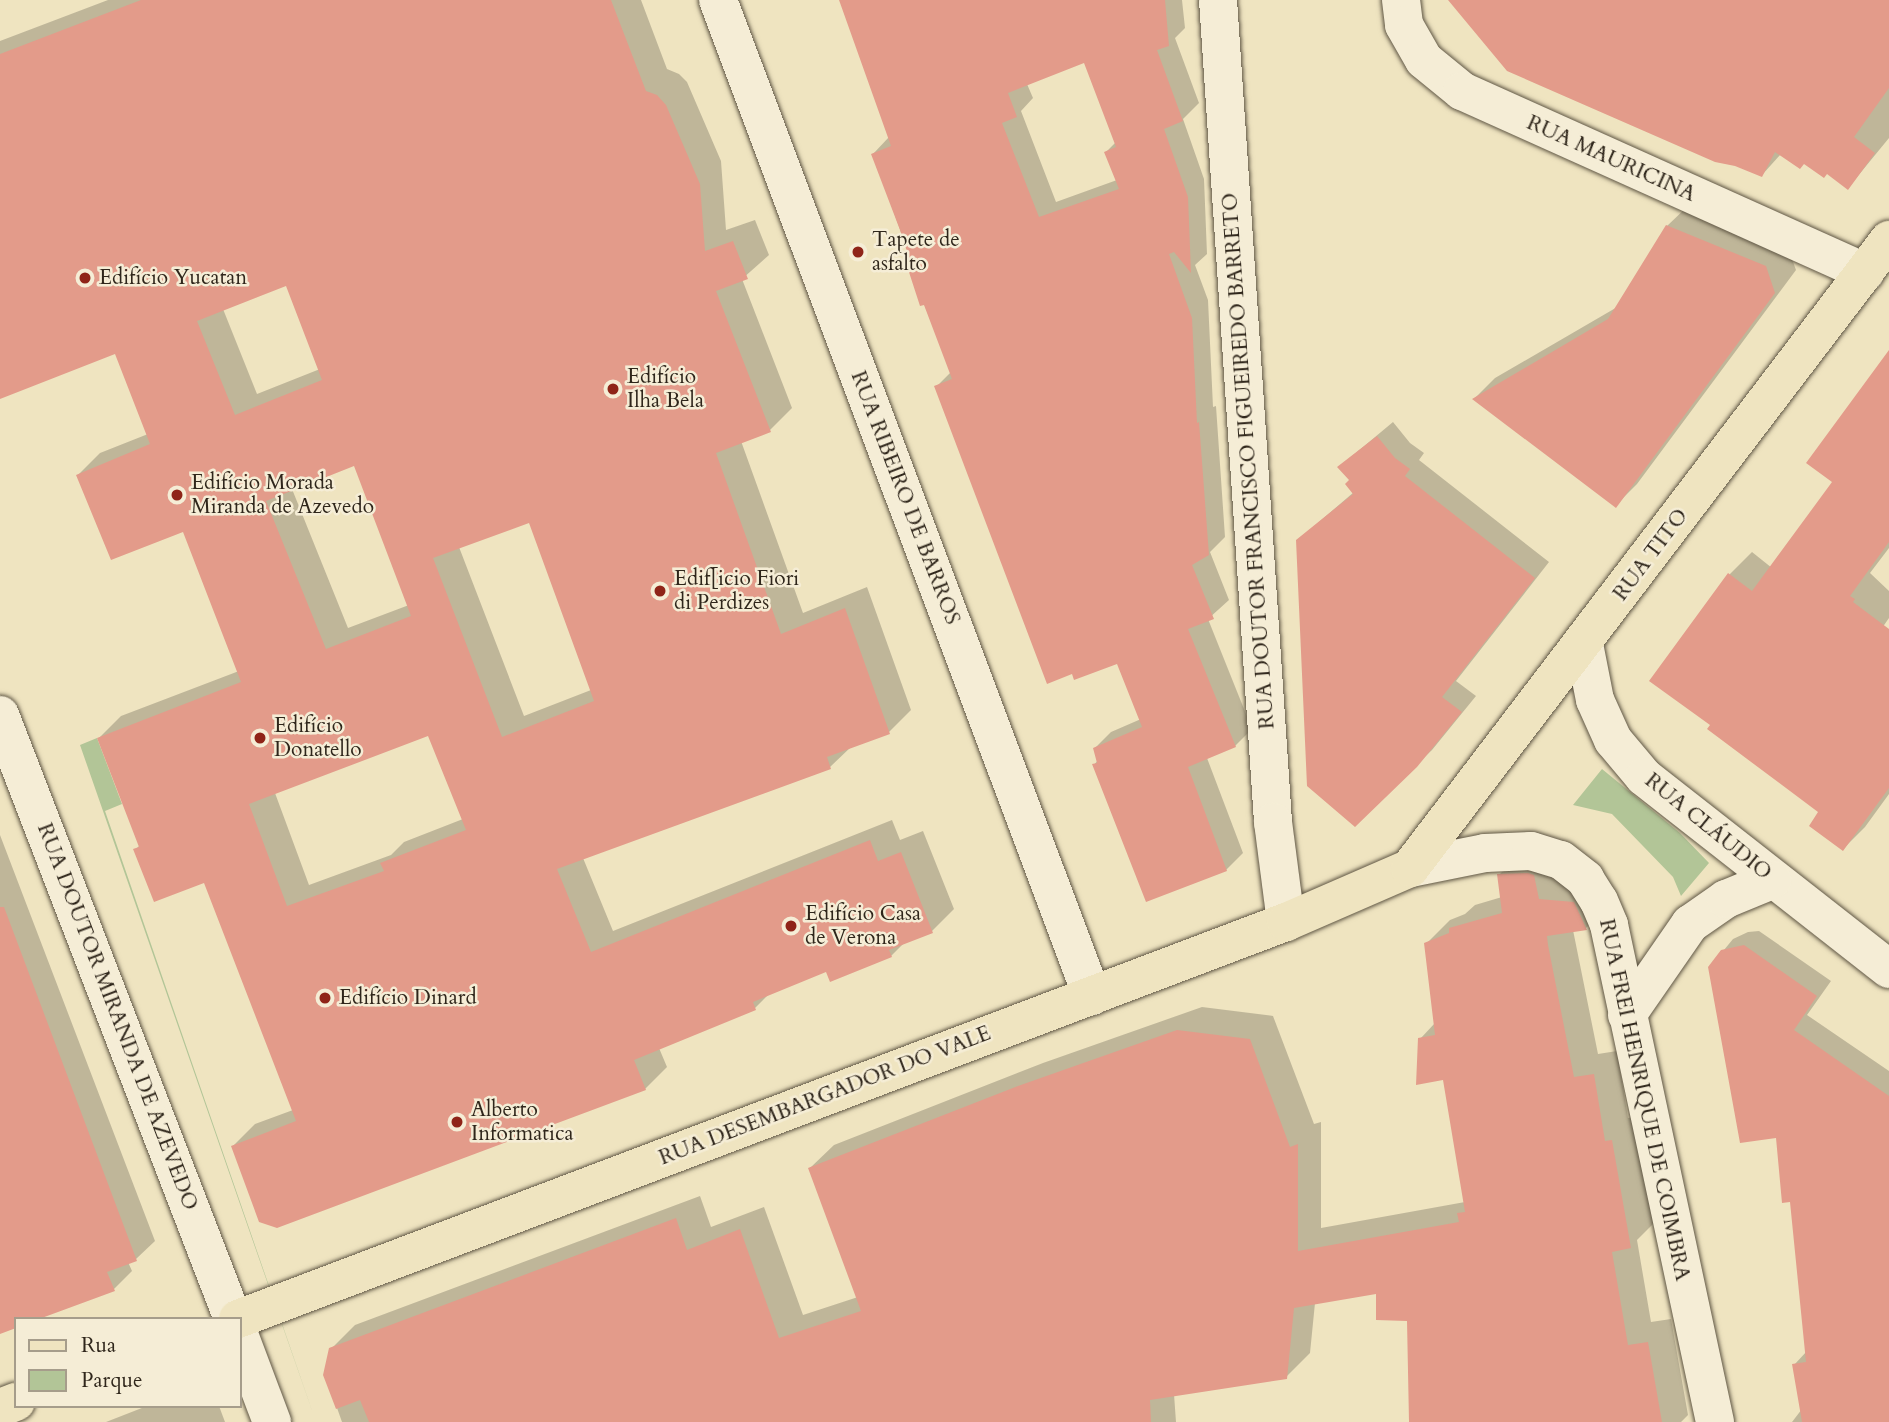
<!DOCTYPE html>
<meta charset="utf-8">
<style>
body{margin:0}
#map{position:relative;width:1889px;height:1422px;overflow:hidden;background:#efe4c0;font-family:Cardo,serif}
div>[style]{position:absolute}
.green>*{inset:0;background:#b2c597}
.shadow>*{inset:0;background:#0003}
.building>*{inset:0;background:#e39b8a}
.roads{filter:drop-shadow(0 0 2px #5f5644) drop-shadow(0 0 2px #5f5644)}
.minor>*{height:38px;margin:-19px;padding:0 19px;transform-origin:19px;border-radius:19px;background:#f5edd6}
.major>*{height:38px;margin:-19px;padding:0 19px;transform-origin:19px;border-radius:19px;background:#efe4c0}
.dots>*{width:19px;height:19px;translate:-50% -50%;box-sizing:border-box;border:4px solid #f5edd6;border-radius:50%}
span{translate:-50% -50%;white-space:nowrap;text-align:center;line-height:1.15;-webkit-text-stroke:5px #f5edd6;paint-order:stroke}
.street-label{font-size:21px;color:#2f261b}
.poi-label{font-size:21px;color:#2f261b}
.left{translate:0 -50%;text-align:left}
.legend{position:absolute;left:14px;top:1317px;width:228px;height:91px;box-sizing:border-box;background:#f5edd6;border:2px solid #a69d8b;margin:0;padding:9px 12px;list-style:none;font-size:21px;color:#2f261b}
.legend li{display:flex;align-items:center;gap:14px;height:35px}
.legend b{width:35px;border:2px solid #a69d8b}
</style>
<div id="map">
<div class="green">
<i style="clip-path:polygon(97px 738px,122px 804px,105px 811px,316px 1422px,80px 745px)"></i>
<i style="clip-path:polygon(1602px 769px,1680px 833px,1709px 863px,1681px 896px,1673px 877px,1612px 814px,1573px 805px)"></i>
</div>
<div class="shadow">
<i style="clip-path:polygon(evenodd,108px 0,641px 0,667px 69px,679px 74px,687px 82px,721px 161px,726px 230px,755px 220px,769px 255px,742px 279px,792px 408px,770px 430px,741px 441px,803px 613px,867px 587px,911px 710px,889px 732px,852px 746px,830px 767px,583px 858px,613px 931px,892px 820px,900px 840px,923px 831px,954px 909px,932px 931px,905px 942px,891px 956px,827px 970px,770px 993px,755px 1008px,659px 1048px,667px 1067px,645px 1089px,233px 1146px,255px 1124px,293px 1110px,205px 881px,135px 850px,140px 845px,99px 738px,121px 716px,239px 671px,184px 530px,78px 475px,100px 453px,148px 434px,116px 352px,0 372px,0 41px,108px 0,287px 284px,320px 369px,257px 394px,223px 309px,287px 284px,108px 0,355px 463px,409px 605px,348px 628px,292px 489px,355px 463px,108px 0,530px 520px,591px 690px,524px 716px,459px 547px,530px 520px,108px 0,429px 733px,463px 819px,404px 842px,391px 855px,309px 885px,275px 793px,429px 733px)"></i>
<i style="clip-path:polygon(evenodd,841px 0,1182px 0,1185px 28px,1175px 38px,1199px 103px,1183px 119px,1204px 179px,1207px 254px,1195px 265px,1208px 300px,1213px 407px,1216px 406px,1225px 537px,1210px 552px,1229px 600px,1208px 619px,1252px 729px,1235px 746px,1207px 758px,1243px 853px,1226px 870px,1094px 765px,1098px 760px,1095px 748px,1111px 732px,1141px 719px,1118px 662px,936px 387px,951px 372px,909px 266px,912px 263px,873px 154px,889px 137px,841px 0,1085px 61px,1116px 142px,1106px 152px,1117px 180px,1056px 202px,1021px 111px,1033px 98px,1027px 84px,1085px 61px)"></i>
<i style="clip-path:polygon(1450px 0,1889px 0,1889px 138px,1848px 188px,1827px 172px,1781px 154px,1762px 175px)"></i>
<i style="clip-path:polygon(1689px 205px,1787px 245px,1796px 270px,1637px 484px,1616px 505px,1474px 399px,1495px 378px,1619px 306px,1667px 226px)"></i>
<i style="clip-path:polygon(1889px 353px,1889px 548px,1870px 573px,1889px 591px,1889px 618px,1873px 641px,1889px 653px,1889px 794px,1865px 827px,1843px 849px,1821px 812px,1712px 725px,1652px 680px,1730px 574px,1752px 552px,1772px 568px,1834px 481px)"></i>
<i style="clip-path:polygon(1393px 422px,1410px 443px,1424px 453px,1419px 460px,1549px 562px,1456px 681px,1476px 696px,1432px 750px,1354px 825px,1298px 540px,1354px 492px,1351px 480px,1339px 467px)"></i>
<i style="clip-path:polygon(0 835px,155px 1241px,136px 1259px,128px 1262px,132px 1271px,114px 1289px,16px 1319px,0 1332px)"></i>
<i style="clip-path:polygon(1523px 851px,1610px 905px,1586px 928px,1573px 930px,1598px 1054px,1617px 1051px,1628px 1118px,1635px 1117px,1654px 1223px,1637px 1240px,1651px 1322px,1671px 1319px,1688px 1415px,1681px 1422px,1411px 1422px,1409px 1319px,1378px 1292px,1315px 1303px,1310px 1353px,1286px 1377px,1174px 1394px,1176px 1422px,342px 1422px,325px 1374px,331px 1349px,355px 1325px,700px 1196px,711px 1227px,764px 1207px,803px 1315px,858px 1297px,810px 1168px,834px 1145px,1043px 1063px,1202px 1007px,1273px 1016px,1314px 1124px,1321px 1122px,1321px 1228px,1465px 1202px,1444px 1078px,1420px 1039px,1435px 1023px,1426px 944px,1450px 920px,1465px 914px,1475px 905px,1502px 897px,1499px 875px)"></i>
<i style="clip-path:polygon(1759px 931px,1831px 981px,1807px 1015px,1889px 1071px,1889px 1422px,1792px 1422px,1802px 1409px,1794px 1365px,1807px 1351px,1792px 1200px,1777px 1136px,1710px 967px,1733px 939px,1748px 932px)"></i>
<i style="clip-path:polygon(147px 1406px,219px 1406px,225px 1422px,106px 1422px)"></i>
</div>
<div class="building">
<i style="clip-path:polygon(evenodd,141px 0,611px 0,646px 91px,657px 95px,666px 105px,700px 184px,705px 251px,733px 241px,748px 279px,716px 291px,771px 432px,716px 453px,781px 634px,845px 608px,890px 734px,827px 757px,831px 769px,557px 869px,591px 952px,870px 840px,878px 861px,901px 852px,933px 933px,889px 950px,892px 957px,830px 982px,826px 972px,753px 1002px,756px 1010px,634px 1060px,646px 1090px,277px 1228px,259px 1222px,231px 1146px,296px 1121px,204px 883px,154px 902px,133px 849px,139px 847px,97px 738px,241px 682px,183px 532px,111px 560px,76px 475px,150px 444px,115px 354px,0 399px,0 54px,141px 0,286px 286px,322px 380px,235px 415px,197px 321px,286px 286px,141px 0,354px 466px,411px 616px,326px 649px,266px 501px,354px 466px,141px 0,529px 523px,594px 701px,502px 737px,433px 558px,529px 523px,141px 0,428px 736px,466px 830px,380px 863px,384px 871px,287px 906px,249px 804px,428px 736px)"></i>
<i style="clip-path:polygon(evenodd,839px 0,1165px 0,1169px 46px,1157px 50px,1183px 121px,1164px 129px,1188px 197px,1191px 273px,1174px 252px,1169px 254px,1192px 318px,1197px 423px,1199px 422px,1209px 555px,1192px 565px,1214px 619px,1188px 629px,1236px 747px,1188px 767px,1227px 871px,1146px 902px,1092px 764px,1097px 763px,1093px 748px,1142px 727px,1117px 664px,1074px 680px,1072px 674px,1047px 684px,934px 386px,952px 379px,924px 305px,920px 306px,907px 266px,911px 264px,900px 230px,871px 154px,891px 146px,839px 0,1084px 63px,1116px 147px,1104px 152px,1119px 189px,1039px 217px,1002px 123px,1017px 117px,1008px 93px,1084px 63px)"></i>
<i style="clip-path:polygon(1448px 0,1889px 0,1889px 88px,1854px 137px,1875px 153px,1848px 190px,1827px 174px,1824px 178px,1804px 164px,1800px 169px,1775px 152px,1762px 177px,1735px 166px,1715px 162px,1507px 71px)"></i>
<i style="clip-path:polygon(1666px 225px,1766px 266px,1775px 293px,1616px 508px,1472px 399px,1608px 319px)"></i>
<i style="clip-path:polygon(1889px 350px,1889px 542px,1850px 596px,1855px 599px,1853px 602px,1889px 629px,1889px 788px,1843px 851px,1809px 826px,1818px 812px,1707px 729px,1710px 725px,1649px 681px,1728px 573px,1752px 591px,1832px 482px,1806px 463px)"></i>
<i style="clip-path:polygon(1377px 436px,1395px 458px,1410px 469px,1405px 476px,1535px 578px,1442px 697px,1462px 712px,1417px 767px,1355px 827px,1307px 786px,1296px 540px,1353px 494px,1345px 484px,1349px 480px,1337px 467px)"></i>
<i style="clip-path:polygon(1528px 873px,1534px 875px,1539px 899px,1574px 902px,1587px 930px,1547px 936px,1548px 945px,1574px 1077px,1594px 1074px,1605px 1141px,1612px 1140px,1631px 1248px,1612px 1252px,1628px 1345px,1648px 1342px,1662px 1422px,1409px 1422px,1407px 1321px,1376px 1320px,1376px 1294px,1294px 1308px,1287px 1379px,1150px 1400px,1151px 1422px,369px 1422px,360px 1400px,336px 1409px,323px 1375px,329px 1348px,676px 1218px,687px 1250px,740px 1229px,779px 1338px,861px 1311px,808px 1168px,1018px 1086px,1177px 1030px,1250px 1039px,1290px 1147px,1298px 1144px,1298px 1251px,1459px 1222px,1457px 1213px,1465px 1212px,1443px 1080px,1416px 1085px,1418px 1038px,1435px 1035px,1424px 943px,1449px 933px,1449px 928px,1502px 913px,1497px 874px)"></i>
<i style="clip-path:polygon(0 907px,4px 907px,137px 1261px,107px 1272px,115px 1291px,39px 1319px,16px 1319px,16px 1328px,0 1334px)"></i>
<i style="clip-path:polygon(1744px 945px,1817px 996px,1794px 1030px,1889px 1096px,1889px 1422px,1802px 1422px,1792px 1364px,1806px 1362px,1790px 1202px,1782px 1203px,1776px 1138px,1740px 1143px,1708px 967px,1721px 950px)"></i>
</div>
<div class="roads">
<div class="minor">
<i style="left:718px;top:0;width:1064px;rotate:69.42deg"></i>
<i style="left:1218px;top:0;width:824px;rotate:86.17deg"></i>
<i style="left:1273px;top:822px;width:101px;rotate:82.6deg"></i>
<i style="left:1401px;top:0;width:25px;rotate:83deg"></i>
<i style="left:1404px;top:25px;width:40px;rotate:60.3deg"></i>
<i style="left:1424px;top:60px;width:49px;rotate:39.2deg"></i>
<i style="left:1462px;top:91px;width:442px;rotate:24.2deg"></i>
<i style="left:1584px;top:644px;width:57px;rotate:78.9deg"></i>
<i style="left:1595px;top:700px;width:44px;rotate:65.8deg"></i>
<i style="left:1613px;top:740px;width:48px;rotate:50deg"></i>
<i style="left:1644px;top:777px;width:311px;rotate:38.1deg"></i>
<i style="left:0;top:715px;width:647px;rotate:68.91deg"></i>
<i style="left:1410px;top:868px;width:76px;rotate:-11.3deg"></i>
<i style="left:1485px;top:853px;width:46px;rotate:-2.5deg"></i>
<i style="left:1531px;top:851px;width:31px;rotate:17deg"></i>
<i style="left:1561px;top:860px;width:31px;rotate:38deg"></i>
<i style="left:1585px;top:879px;width:26px;rotate:58deg"></i>
<i style="left:1599px;top:901px;width:26px;rotate:67deg"></i>
<i style="left:1609px;top:925px;width:508px;rotate:77.96deg"></i>
<i style="left:1627px;top:1015px;width:111px;rotate:-55.3deg"></i>
<i style="left:1690px;top:924px;width:44px;rotate:-34.8deg"></i>
<i style="left:1726px;top:899px;width:50px;rotate:-22.4deg"></i>
<i style="left:240px;top:1337px;width:91px;rotate:69.4deg"></i>
</div>
<div class="major">
<i style="left:238px;top:1319px;width:1121px;rotate:-20.75deg"></i>
<i style="left:1286px;top:922px;width:135px;rotate:-23.5deg"></i>
<i style="left:1410px;top:868px;width:790px;rotate:-52.67deg"></i>
<i style="left:0;top:1408px;width:17px;rotate:-21deg"></i>
</div>
</div>
<div class="dots">
<i style="left:858px;top:252px;background:#8f2418"></i>
<i style="left:85px;top:278px;background:#8f2418"></i>
<i style="left:613px;top:389px;background:#8f2418"></i>
<i style="left:177px;top:495px;background:#8f2418"></i>
<i style="left:660px;top:591px;background:#8f2418"></i>
<i style="left:260px;top:738px;background:#8f2418"></i>
<i style="left:791px;top:926px;background:#8f2418"></i>
<i style="left:325px;top:998px;background:#8f2418"></i>
<i style="left:457px;top:1122px;background:#8f2418"></i>
</div>
<div class="street-label">
<span style="left:1611px;top:159px;rotate:24deg">RUA MAURICINA</span>
<span style="left:1249px;top:461px;rotate:-94deg">RUA DOUTOR FRANCISCO FIGUEIREDO BARRETO</span>
<span style="left:905px;top:498px;rotate:69deg">RUA RIBEIRO DE BARROS</span>
<span style="left:1651px;top:555px;rotate:-53deg">RUA TITO</span>
<span style="left:1708px;top:827px;rotate:39deg">RUA CLÁUDIO</span>
<span style="left:117px;top:1017px;rotate:69deg">RUA DOUTOR MIRANDA DE AZEVEDO</span>
<span style="left:825px;top:1096px;rotate:-21deg">RUA DESEMBARGADOR DO VALE</span>
<span style="left:1644px;top:1100px;rotate:78deg">RUA FREI HENRIQUE DE COIMBRA</span>
</div>
<div class="poi-label">
<span class="left" style="left:872px;top:252px">Tapete de<br>asfalto</span>
<span class="left" style="left:99px;top:278px">Edifício Yucatan</span>
<span class="left" style="left:627px;top:389px">Edifício<br>Ilha Bela</span>
<span class="left" style="left:191px;top:495px">Edifício Morada<br>Miranda de Azevedo</span>
<span class="left" style="left:674px;top:591px">Edif[icio Fiori<br>di Perdizes</span>
<span class="left" style="left:274px;top:738px">Edifício<br>Donatello</span>
<span class="left" style="left:805px;top:926px">Edifício Casa<br>de Verona</span>
<span class="left" style="left:339px;top:998px">Edifício Dinard</span>
<span class="left" style="left:471px;top:1122px">Alberto<br>Informatica</span>
</div>
<ul class="legend">
<li><b style="height:9px;background:#efe4c0"></b>Rua</li>
<li><b style="height:19px;background:#b2c597"></b>Parque</li>
</ul>
</div>
